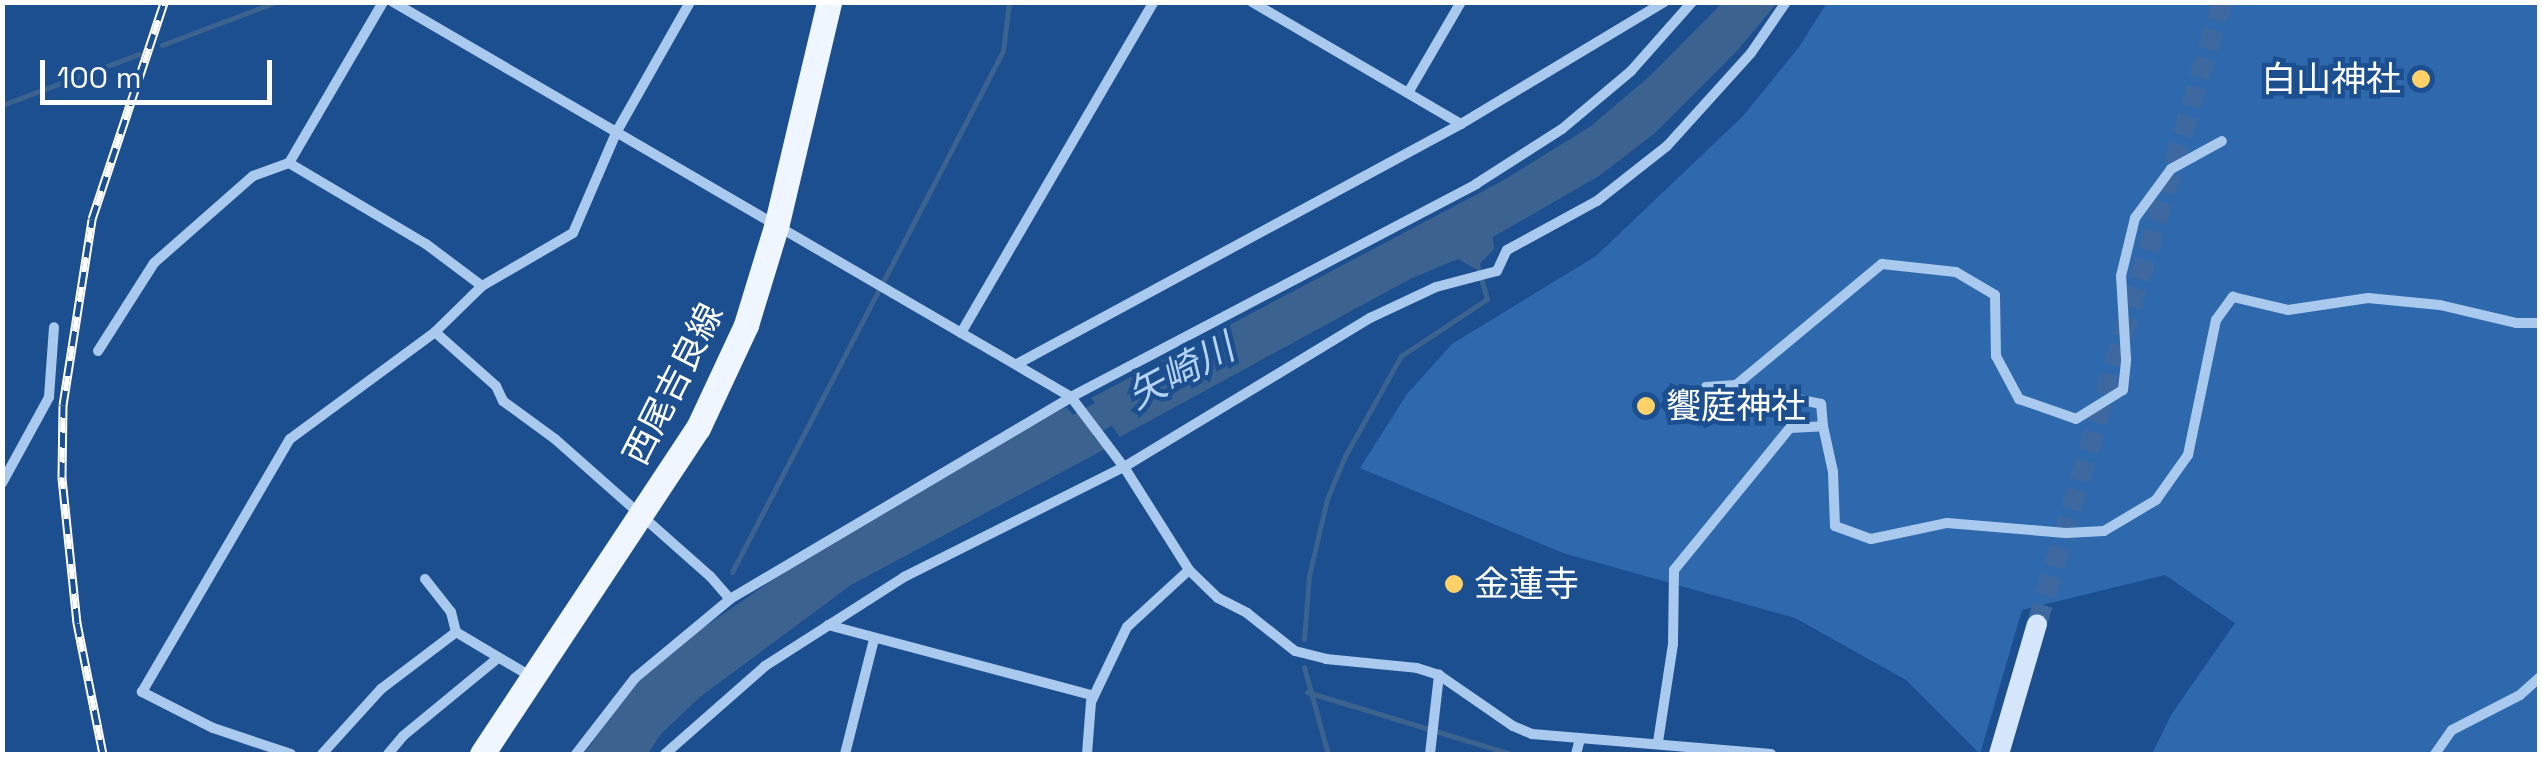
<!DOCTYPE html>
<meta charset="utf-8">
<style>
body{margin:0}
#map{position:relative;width:2542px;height:757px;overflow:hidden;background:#1b4f8f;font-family:"Space Grotesk","Noto Sans JP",sans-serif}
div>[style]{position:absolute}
.green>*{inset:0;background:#2e69ad}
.water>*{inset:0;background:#3c6290}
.stream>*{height:5px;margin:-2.5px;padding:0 2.5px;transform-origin:2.5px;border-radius:2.5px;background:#3c6290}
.river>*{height:28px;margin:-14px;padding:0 14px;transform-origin:14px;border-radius:14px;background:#3c6290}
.secondary-tunnel>*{height:20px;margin-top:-10px;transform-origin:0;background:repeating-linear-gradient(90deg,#3d69a0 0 20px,transparent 0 30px)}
.street>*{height:10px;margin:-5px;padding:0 5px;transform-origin:5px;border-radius:5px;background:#a9c9ee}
.secondary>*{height:20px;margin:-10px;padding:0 10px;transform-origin:10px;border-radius:10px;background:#d6e6fa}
.primary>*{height:25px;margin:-12.5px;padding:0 12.5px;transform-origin:12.5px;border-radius:12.5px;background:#f0f6ff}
.rail>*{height:9px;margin-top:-4.5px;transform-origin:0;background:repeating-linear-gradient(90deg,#1b4f8f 0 15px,#fff 0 30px);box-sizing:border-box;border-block:2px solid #fff}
.dots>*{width:28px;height:28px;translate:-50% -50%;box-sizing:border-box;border:5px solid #1b4f8f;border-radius:50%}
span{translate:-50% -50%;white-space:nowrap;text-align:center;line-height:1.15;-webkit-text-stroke:9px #1b4f8f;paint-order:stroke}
.poi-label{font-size:35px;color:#fff}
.right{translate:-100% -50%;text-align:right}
.left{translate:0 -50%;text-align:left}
.street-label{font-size:35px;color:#fff}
.water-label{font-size:38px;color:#b5d3f5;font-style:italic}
.frame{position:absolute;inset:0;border:5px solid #fff;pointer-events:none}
.scale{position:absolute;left:40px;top:60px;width:232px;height:45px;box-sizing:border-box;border:5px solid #fff;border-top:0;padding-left:12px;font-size:30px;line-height:35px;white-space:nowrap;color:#fff;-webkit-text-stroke:8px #1b4f8f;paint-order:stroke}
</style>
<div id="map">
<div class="green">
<i style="clip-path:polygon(1827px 3px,2539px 3px,2539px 754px,2152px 754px,2171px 715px,2235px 623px,2165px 575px,2022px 610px,1980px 754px,1906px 680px,1795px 618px,1563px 553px,1360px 468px,1407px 394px,1452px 344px,1596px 256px,1743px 116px,1799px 47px)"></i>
</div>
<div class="water">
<i style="clip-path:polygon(1722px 3px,1777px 3px,1737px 51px,1655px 133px,1599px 176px,1493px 237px,1494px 249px,1475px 269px,1458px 259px,1410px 279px,1120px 437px,1091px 398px,1502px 181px,1591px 126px,1651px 75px)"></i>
<i style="clip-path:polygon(1066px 407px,1105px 449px,851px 585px,700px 697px,660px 735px,648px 754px,584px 754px,633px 686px,671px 650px,844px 531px)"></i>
</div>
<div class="stream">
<i style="left:162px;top:45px;width:122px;rotate:-20.7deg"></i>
<i style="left:2px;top:105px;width:146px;rotate:-20.4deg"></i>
<i style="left:732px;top:572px;width:587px;rotate:-62.52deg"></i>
<i style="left:1003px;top:51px;width:49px;rotate:-83deg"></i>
<i style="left:1304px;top:639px;width:63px;rotate:-85.5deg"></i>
<i style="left:1309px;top:576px;width:79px;rotate:-76.8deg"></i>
<i style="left:1327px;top:499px;width:47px;rotate:-67.3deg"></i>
<i style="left:1345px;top:456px;width:115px;rotate:-60.8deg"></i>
<i style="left:1401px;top:356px;width:103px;rotate:-33.5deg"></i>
<i style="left:1487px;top:299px;width:37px;rotate:-106deg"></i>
<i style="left:1304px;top:667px;width:90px;rotate:74.6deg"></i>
<i style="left:1307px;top:692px;width:213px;rotate:16.9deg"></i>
</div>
<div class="river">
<i style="left:1052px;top:443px;width:96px;rotate:-29.2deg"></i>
</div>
<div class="secondary-tunnel">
<i style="left:2037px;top:624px;width:649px;rotate:-73.44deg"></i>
</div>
<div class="street">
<i style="left:393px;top:2px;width:785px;rotate:30.22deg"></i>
<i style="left:1071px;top:397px;width:88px;rotate:52.9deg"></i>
<i style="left:1124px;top:467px;width:122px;rotate:57.7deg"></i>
<i style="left:1189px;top:570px;width:40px;rotate:44deg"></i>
<i style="left:1218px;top:598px;width:33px;rotate:27deg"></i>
<i style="left:1247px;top:613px;width:61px;rotate:38.4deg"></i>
<i style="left:1295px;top:651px;width:32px;rotate:14deg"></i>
<i style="left:1326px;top:659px;width:91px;rotate:5.6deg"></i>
<i style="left:1417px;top:668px;width:23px;rotate:18deg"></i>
<i style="left:1439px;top:675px;width:90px;rotate:34.6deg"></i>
<i style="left:1513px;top:726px;width:21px;rotate:23deg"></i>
<i style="left:1532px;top:734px;width:240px;rotate:4.8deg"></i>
<i style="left:1252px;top:2px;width:242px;rotate:30.3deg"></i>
<i style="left:1408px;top:93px;width:105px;rotate:-59.8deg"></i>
<i style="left:289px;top:163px;width:186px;rotate:-59.7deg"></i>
<i style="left:435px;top:332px;width:81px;rotate:41.5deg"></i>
<i style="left:496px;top:386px;width:17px;rotate:65deg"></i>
<i style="left:503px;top:401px;width:64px;rotate:36.2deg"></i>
<i style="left:555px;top:439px;width:207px;rotate:41.5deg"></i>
<i style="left:710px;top:576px;width:30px;rotate:49deg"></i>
<i style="left:961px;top:333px;width:383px;rotate:-59.8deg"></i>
<i style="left:98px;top:351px;width:104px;rotate:-57.5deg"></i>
<i style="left:154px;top:263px;width:132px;rotate:-41.3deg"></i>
<i style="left:253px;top:176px;width:38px;rotate:-20deg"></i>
<i style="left:289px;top:163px;width:159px;rotate:30.6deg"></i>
<i style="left:426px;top:244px;width:70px;rotate:36.9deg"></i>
<i style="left:1017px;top:364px;width:505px;rotate:-28.39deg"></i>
<i style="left:1461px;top:124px;width:237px;rotate:-31deg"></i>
<i style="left:1823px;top:426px;width:22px;rotate:-95deg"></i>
<i style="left:1821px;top:404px;width:25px;rotate:-168deg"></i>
<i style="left:1797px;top:399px;width:69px;rotate:174.2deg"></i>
<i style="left:1728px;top:406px;width:24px;rotate:158deg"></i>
<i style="left:1706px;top:415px;width:28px;rotate:-90deg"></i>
<i style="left:1706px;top:387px;width:30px;rotate:-4deg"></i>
<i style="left:1736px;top:385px;width:190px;rotate:-39.7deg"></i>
<i style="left:1882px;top:264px;width:74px;rotate:6.2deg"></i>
<i style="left:1956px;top:272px;width:45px;rotate:30.5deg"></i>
<i style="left:1995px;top:295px;width:61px;rotate:89.1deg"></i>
<i style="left:1996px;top:356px;width:49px;rotate:61.9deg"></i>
<i style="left:2019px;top:399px;width:60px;rotate:19.3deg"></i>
<i style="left:2076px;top:419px;width:55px;rotate:-31.7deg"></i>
<i style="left:2123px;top:390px;width:31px;rotate:-84deg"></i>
<i style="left:2126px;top:359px;width:83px;rotate:-93.4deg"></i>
<i style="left:2121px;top:276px;width:60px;rotate:-76.4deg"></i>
<i style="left:2135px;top:218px;width:61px;rotate:-53.7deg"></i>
<i style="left:2171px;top:169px;width:58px;rotate:-28.8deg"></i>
<i style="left:2px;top:483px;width:98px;rotate:-61.3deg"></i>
<i style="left:49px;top:397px;width:70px;rotate:-85.9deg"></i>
<i style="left:425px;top:579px;width:42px;rotate:51.8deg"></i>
<i style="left:451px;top:612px;width:21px;rotate:76deg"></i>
<i style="left:456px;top:632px;width:86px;rotate:30.7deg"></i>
<i style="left:828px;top:625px;width:275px;rotate:14.9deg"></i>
<i style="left:1658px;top:742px;width:99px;rotate:-81.3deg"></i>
<i style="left:1673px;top:644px;width:74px;rotate:-89.2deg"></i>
<i style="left:1674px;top:570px;width:183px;rotate:-50.8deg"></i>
<i style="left:1790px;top:428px;width:33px;rotate:-3deg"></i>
<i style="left:1823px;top:426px;width:47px;rotate:77.7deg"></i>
<i style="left:1833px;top:472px;width:54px;rotate:87.9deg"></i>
<i style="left:1835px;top:526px;width:38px;rotate:20deg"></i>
<i style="left:1871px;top:539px;width:78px;rotate:-11.9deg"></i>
<i style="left:1947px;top:523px;width:119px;rotate:4.8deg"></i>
<i style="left:2066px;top:533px;width:38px;rotate:-3deg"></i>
<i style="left:2104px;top:531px;width:61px;rotate:-30.8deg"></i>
<i style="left:2156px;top:500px;width:55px;rotate:-54.6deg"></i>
<i style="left:2188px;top:455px;width:138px;rotate:-78.3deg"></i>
<i style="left:2216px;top:320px;width:29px;rotate:-54deg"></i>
<i style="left:2233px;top:297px;width:57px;rotate:13.3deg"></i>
<i style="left:2288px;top:310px;width:81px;rotate:-8.5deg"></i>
<i style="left:2368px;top:298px;width:72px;rotate:5.6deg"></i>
<i style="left:2440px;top:305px;width:79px;rotate:13.2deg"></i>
<i style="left:2517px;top:323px;width:23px"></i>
<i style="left:291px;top:754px;width:82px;rotate:-161.6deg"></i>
<i style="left:213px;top:728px;width:80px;rotate:-153.1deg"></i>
<i style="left:142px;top:692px;width:293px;rotate:-59.7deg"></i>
<i style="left:290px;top:439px;width:180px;rotate:-36.4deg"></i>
<i style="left:435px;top:332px;width:66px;rotate:-44.4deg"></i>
<i style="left:482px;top:286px;width:105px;rotate:-30.2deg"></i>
<i style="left:573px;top:233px;width:111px;rotate:-66.7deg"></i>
<i style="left:617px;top:131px;width:148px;rotate:-60.5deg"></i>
<i style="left:322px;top:754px;width:88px;rotate:-47.8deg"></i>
<i style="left:381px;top:689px;width:94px;rotate:-37.2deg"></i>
<i style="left:388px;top:754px;width:23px;rotate:-50deg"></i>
<i style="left:403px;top:736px;width:123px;rotate:-39.4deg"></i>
<i style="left:576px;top:754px;width:96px;rotate:-52.2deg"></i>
<i style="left:635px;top:678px;width:124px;rotate:-39.7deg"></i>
<i style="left:730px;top:599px;width:396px;rotate:-30.6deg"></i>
<i style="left:1071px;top:397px;width:458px;rotate:-27.7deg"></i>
<i style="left:1476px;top:184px;width:102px;rotate:-32.6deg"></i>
<i style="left:1562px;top:129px;width:90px;rotate:-40deg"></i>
<i style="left:1631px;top:71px;width:92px;rotate:-48.5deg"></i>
<i style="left:665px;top:754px;width:133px;rotate:-41.3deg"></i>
<i style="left:765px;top:666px;width:165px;rotate:-32.6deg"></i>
<i style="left:904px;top:577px;width:246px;rotate:-26.6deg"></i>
<i style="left:1124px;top:467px;width:288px;rotate:-31.2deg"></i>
<i style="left:1370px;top:318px;width:73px;rotate:-25.2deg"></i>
<i style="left:1436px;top:287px;width:63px;rotate:-14.7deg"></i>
<i style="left:1497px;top:271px;width:23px;rotate:-65deg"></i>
<i style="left:1507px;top:250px;width:102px;rotate:-28.6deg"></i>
<i style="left:1597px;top:201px;width:89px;rotate:-38.2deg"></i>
<i style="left:1667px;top:146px;width:125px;rotate:-47.9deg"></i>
<i style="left:1751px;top:53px;width:62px;rotate:-55.5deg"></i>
<i style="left:845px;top:754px;width:119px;rotate:-75.8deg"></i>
<i style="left:1087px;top:754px;width:52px;rotate:-85.6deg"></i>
<i style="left:1091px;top:702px;width:83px;rotate:-64.4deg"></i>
<i style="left:1127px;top:627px;width:84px;rotate:-42.6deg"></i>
<i style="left:1430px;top:754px;width:80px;rotate:-83.5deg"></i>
<i style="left:1576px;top:754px;width:16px;rotate:-75deg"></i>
<i style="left:2435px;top:754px;width:29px;rotate:-55deg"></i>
<i style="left:2452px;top:730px;width:76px;rotate:-27.2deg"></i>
<i style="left:2520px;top:695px;width:27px;rotate:-42deg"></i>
</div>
<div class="secondary">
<i style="left:1999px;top:754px;width:135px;rotate:-73.7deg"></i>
</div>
<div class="primary">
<i style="left:482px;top:754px;width:391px;rotate:-56.5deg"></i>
<i style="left:698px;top:428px;width:114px;rotate:-65deg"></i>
<i style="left:746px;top:325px;width:102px;rotate:-73deg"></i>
<i style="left:776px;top:227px;width:231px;rotate:-76.7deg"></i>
</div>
<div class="rail">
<i style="left:103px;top:754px;width:134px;rotate:-101.2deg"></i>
<i style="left:77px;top:623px;width:147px;rotate:-95.9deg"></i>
<i style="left:62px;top:477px;width:72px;rotate:-89.2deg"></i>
<i style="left:63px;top:405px;width:188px;rotate:-81.1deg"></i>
<i style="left:92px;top:219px;width:229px;rotate:-71.6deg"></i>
</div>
<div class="dots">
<i style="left:2421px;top:79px;background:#ffd166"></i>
<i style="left:1646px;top:406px;background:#ffd166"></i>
<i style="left:1454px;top:584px;background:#ffd166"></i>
</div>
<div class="poi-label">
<span class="right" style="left:2401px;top:79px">白山神社</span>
<span class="left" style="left:1666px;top:406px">饗庭神社</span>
<span class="left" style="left:1474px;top:584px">金蓮寺</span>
</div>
<div class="street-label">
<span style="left:673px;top:384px;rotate:-63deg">西尾吉良線</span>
</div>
<div class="water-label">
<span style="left:1181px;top:372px;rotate:-28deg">矢崎川</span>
</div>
<div class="frame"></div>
<div class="scale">100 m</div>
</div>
